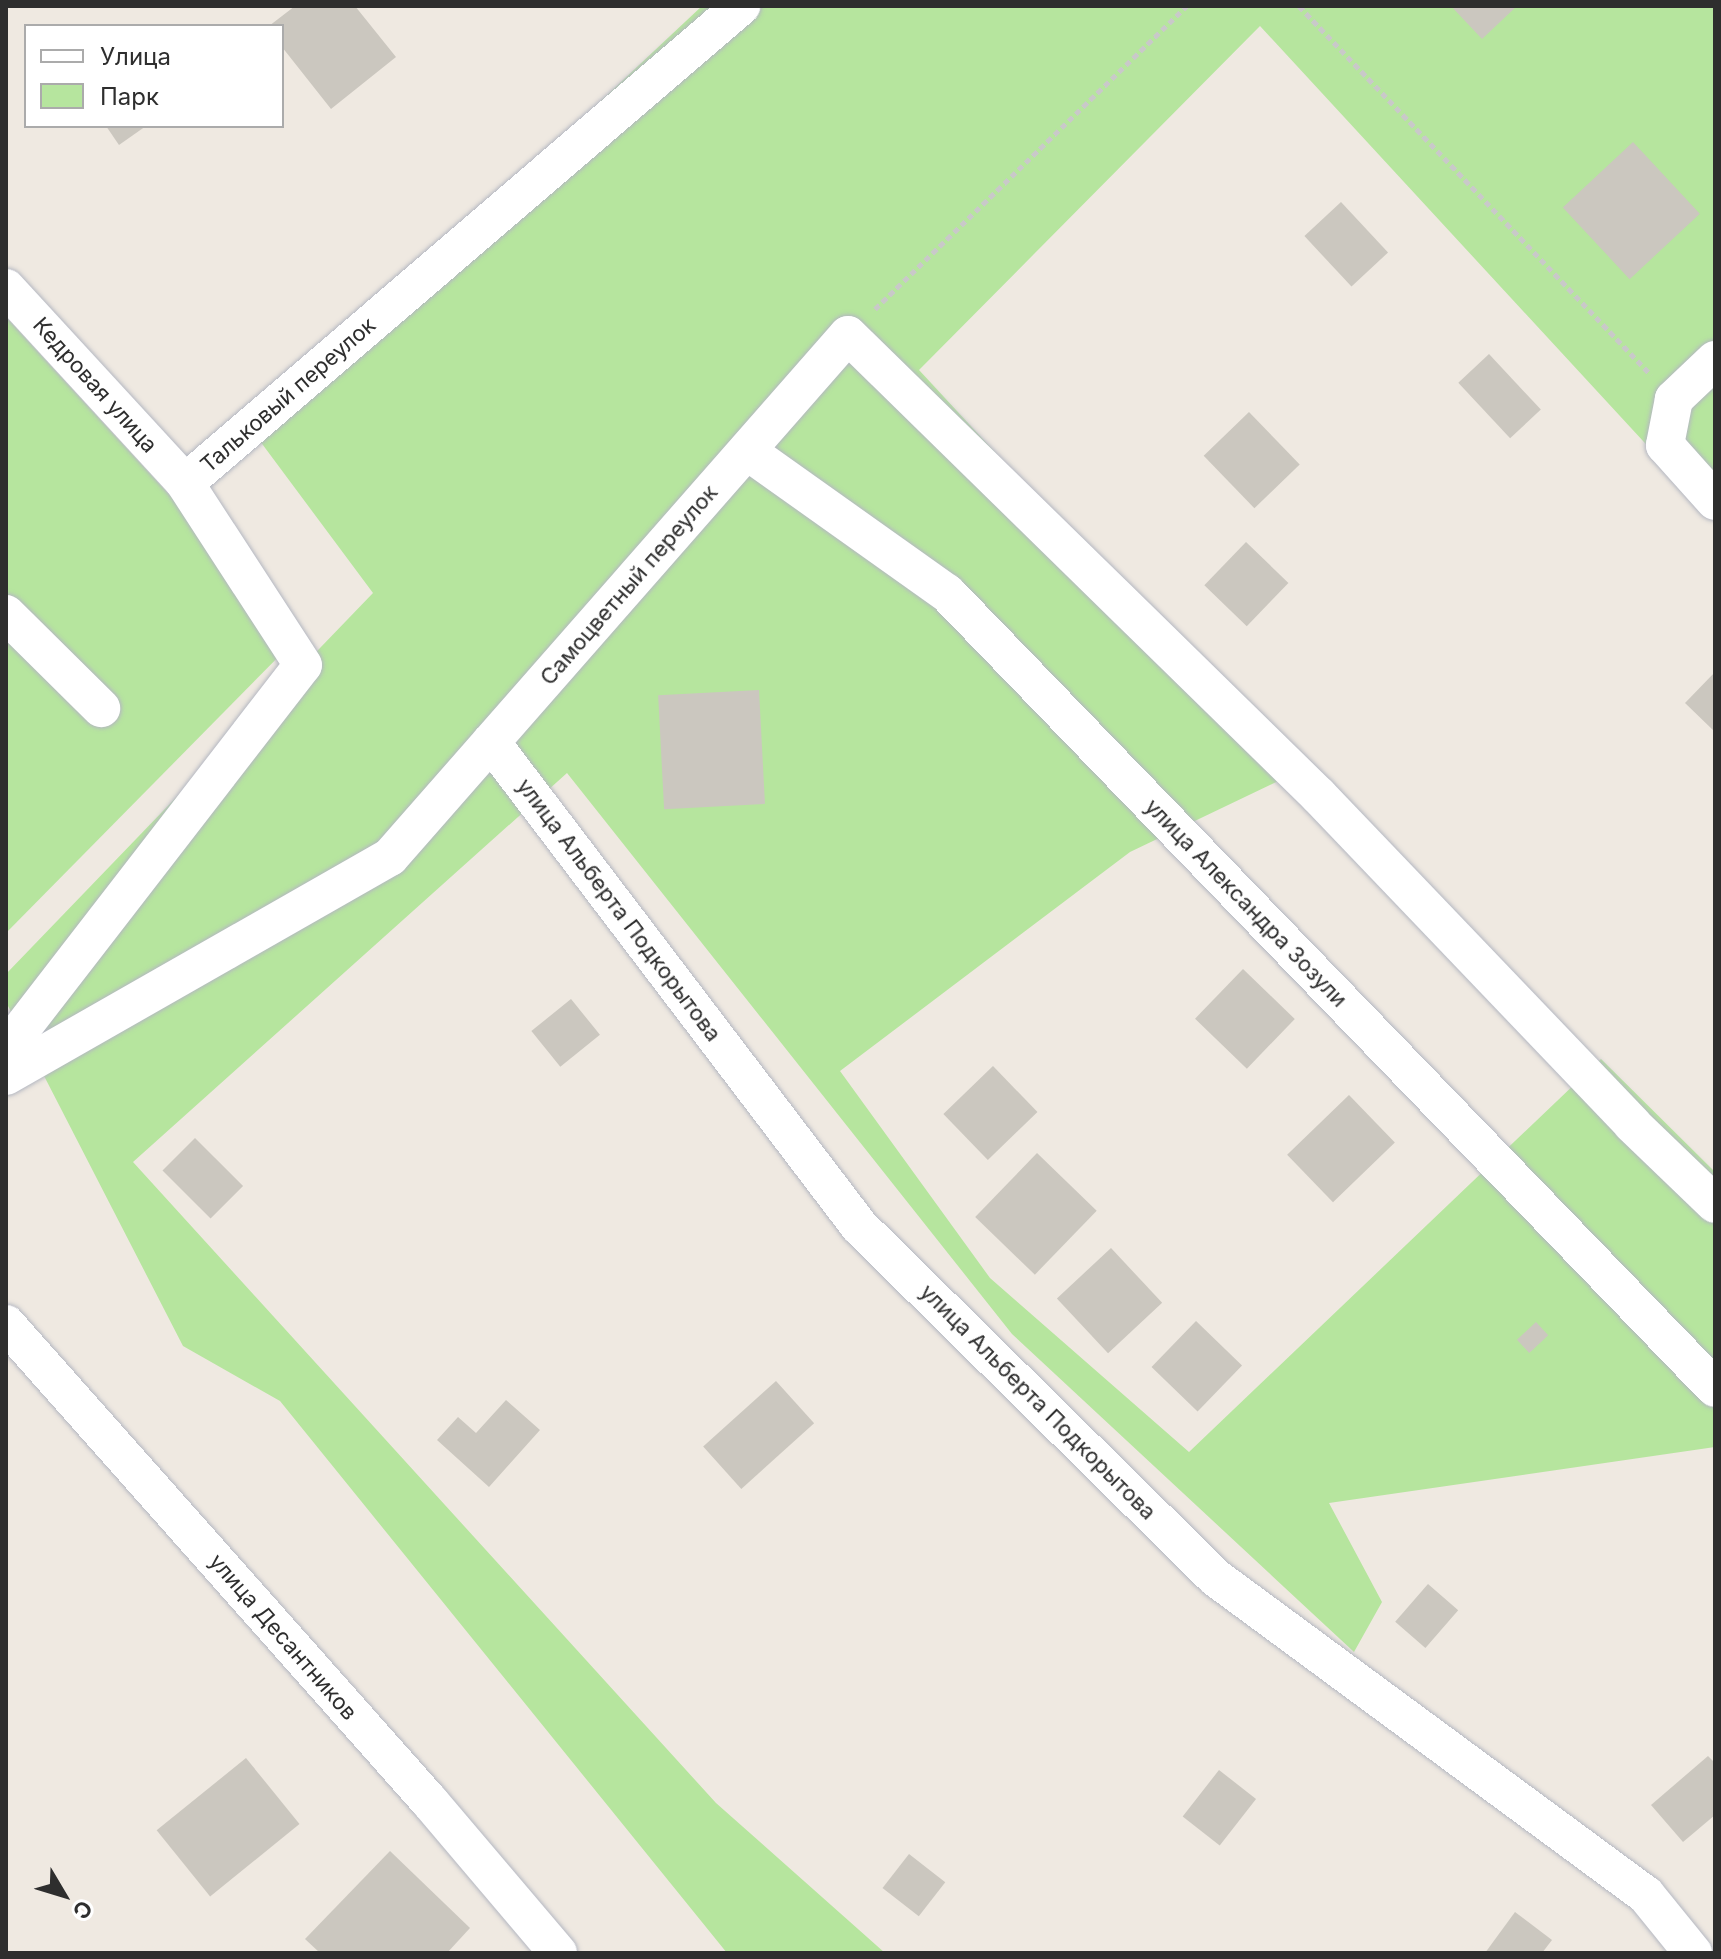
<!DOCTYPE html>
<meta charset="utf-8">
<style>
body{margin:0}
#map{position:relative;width:1721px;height:1959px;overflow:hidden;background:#efe9e1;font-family:Inter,sans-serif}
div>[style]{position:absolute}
.green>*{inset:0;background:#b6e59e}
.building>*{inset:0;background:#cbc7bf;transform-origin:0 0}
.path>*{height:5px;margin-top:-2.5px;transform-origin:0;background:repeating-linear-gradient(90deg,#c9c9c9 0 6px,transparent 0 10px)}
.roads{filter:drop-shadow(0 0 2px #b4b7c1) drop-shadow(0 0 2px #b4b7c1)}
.minor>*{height:38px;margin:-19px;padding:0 19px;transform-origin:19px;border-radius:19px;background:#fff}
span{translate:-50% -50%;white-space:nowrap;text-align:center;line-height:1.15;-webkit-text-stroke:7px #fff;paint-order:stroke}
.street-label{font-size:22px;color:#2e2e2e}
.frame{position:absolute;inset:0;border:8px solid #2e2e2e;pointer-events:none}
.legend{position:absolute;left:24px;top:24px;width:260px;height:104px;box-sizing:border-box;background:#fff;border:2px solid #ababab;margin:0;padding:10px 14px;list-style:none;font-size:24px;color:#2e2e2e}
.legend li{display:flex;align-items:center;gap:16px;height:40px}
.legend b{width:40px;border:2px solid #ababab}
.north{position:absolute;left:24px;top:1855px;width:80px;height:80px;-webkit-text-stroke:6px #fff;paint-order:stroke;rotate:128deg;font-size:22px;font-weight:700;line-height:32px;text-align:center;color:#2e2e2e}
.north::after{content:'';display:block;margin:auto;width:28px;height:36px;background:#2e2e2e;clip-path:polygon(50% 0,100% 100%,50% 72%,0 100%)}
</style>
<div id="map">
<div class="green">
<i style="clip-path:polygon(702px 6px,1715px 6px,1715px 519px,1260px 26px,919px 370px,1293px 774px,1130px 852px,840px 1071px,990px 1278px,1189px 1452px,1601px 1059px,1715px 1172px,1715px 1447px,1329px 1503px,1382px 1602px,1354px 1652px,1012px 1334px,567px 773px,133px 1162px,716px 1803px,885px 1953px,727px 1953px,280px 1401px,183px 1346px,6px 1002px,6px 974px,373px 593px,251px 429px)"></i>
<i style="clip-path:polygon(6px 317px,299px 636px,6px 933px)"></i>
</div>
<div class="building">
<i style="clip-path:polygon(295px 6px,355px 6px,396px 57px,331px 109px,282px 47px,282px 26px,269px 26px)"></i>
<i style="clip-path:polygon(1451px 6px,1517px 6px,1482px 39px)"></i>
<i style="clip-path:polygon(106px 126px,146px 126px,119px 145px)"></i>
<i style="left:1633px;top:142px;width:98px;height:96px;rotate:47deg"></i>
<i style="left:1341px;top:202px;width:69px;height:50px;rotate:47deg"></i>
<i style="left:1489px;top:354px;width:76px;height:42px;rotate:47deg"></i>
<i style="left:1249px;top:412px;width:73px;height:63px;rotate:46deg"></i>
<i style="left:1246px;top:542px;width:59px;height:60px;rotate:44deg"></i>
<i style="clip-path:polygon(1715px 672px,1715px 732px,1685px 703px)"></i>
<i style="left:759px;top:690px;width:114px;height:101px;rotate:87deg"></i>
<i style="left:1243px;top:969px;width:72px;height:69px;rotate:44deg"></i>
<i style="left:571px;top:999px;width:46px;height:51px;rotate:51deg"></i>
<i style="left:993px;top:1066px;width:64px;height:69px;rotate:46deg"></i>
<i style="left:1349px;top:1095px;width:66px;height:86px;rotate:46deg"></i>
<i style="left:195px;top:1138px;width:68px;height:46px;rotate:45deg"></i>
<i style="left:1037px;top:1153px;width:83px;height:89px;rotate:44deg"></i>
<i style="left:1111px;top:1248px;width:75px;height:74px;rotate:47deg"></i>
<i style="left:1196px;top:1321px;width:64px;height:64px;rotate:44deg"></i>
<i style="left:1536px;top:1322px;width:18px;height:26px;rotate:47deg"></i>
<i style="left:776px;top:1381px;width:57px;height:98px;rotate:48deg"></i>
<i style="clip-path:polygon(506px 1400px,540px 1430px,489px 1487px,437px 1440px,458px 1417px,476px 1433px)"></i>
<i style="left:1428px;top:1584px;width:40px;height:50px;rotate:41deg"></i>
<i style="clip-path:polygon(1708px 1756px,1715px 1763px,1715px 1815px,1683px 1842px,1651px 1805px)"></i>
<i style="left:246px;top:1758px;width:85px;height:115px;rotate:51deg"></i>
<i style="left:1219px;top:1770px;width:47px;height:59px;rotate:38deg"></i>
<i style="clip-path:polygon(390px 1851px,470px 1928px,447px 1953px,320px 1953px,305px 1939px)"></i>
<i style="left:909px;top:1854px;width:46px;height:43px;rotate:38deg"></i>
<i style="clip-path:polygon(1515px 1912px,1552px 1940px,1542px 1953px,1485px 1953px)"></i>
</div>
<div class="path">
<i style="left:1299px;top:6px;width:510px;rotate:46.35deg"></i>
<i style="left:875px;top:309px;width:435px;rotate:-44.2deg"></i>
</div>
<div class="roads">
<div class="minor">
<i style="left:6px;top:288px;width:265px;rotate:47.4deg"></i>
<i style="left:1715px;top:360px;width:57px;rotate:136.4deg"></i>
<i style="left:1674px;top:399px;width:47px;rotate:101.1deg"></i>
<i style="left:1665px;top:445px;width:75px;rotate:48.2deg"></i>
<i style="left:747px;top:451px;width:245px;rotate:35.4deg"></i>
<i style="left:947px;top:593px;width:1105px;rotate:45.99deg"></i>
<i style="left:6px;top:614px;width:134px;rotate:44.7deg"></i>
<i style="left:491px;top:742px;width:608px;rotate:52.75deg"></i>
<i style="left:859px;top:1226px;width:501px;rotate:44.6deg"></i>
<i style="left:1216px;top:1578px;width:534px;rotate:36.4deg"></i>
<i style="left:1646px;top:1895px;width:75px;rotate:51deg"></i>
<i style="left:6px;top:1049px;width:485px;rotate:-52.3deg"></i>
<i style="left:303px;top:665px;width:217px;rotate:-123deg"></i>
<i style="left:185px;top:483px;width:733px;rotate:-40.63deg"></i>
<i style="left:6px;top:1076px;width:442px;rotate:-29.7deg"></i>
<i style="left:390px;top:857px;width:694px;rotate:-48.74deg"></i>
<i style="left:848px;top:335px;width:659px;rotate:44.39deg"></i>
<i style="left:1319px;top:796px;width:453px;rotate:46.3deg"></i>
<i style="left:1632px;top:1124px;width:115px;rotate:43.9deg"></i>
<i style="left:6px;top:1324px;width:639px;rotate:48.43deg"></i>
<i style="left:430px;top:1802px;width:198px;rotate:49.7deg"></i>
</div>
</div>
<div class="street-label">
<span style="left:95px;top:385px;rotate:48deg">Кедровая улица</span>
<span style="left:288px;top:395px;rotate:-41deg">Тальковый переулок</span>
<span style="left:629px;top:585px;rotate:-49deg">Самоцветный переулок</span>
<span style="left:1246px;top:903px;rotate:46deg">улица Александра Зозули</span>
<span style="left:619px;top:910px;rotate:53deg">улица Альберта Подкорытова</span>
<span style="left:1038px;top:1402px;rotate:45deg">улица Альберта Подкорытова</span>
<span style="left:283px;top:1637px;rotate:49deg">улица Десантников</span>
</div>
<div class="frame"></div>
<ul class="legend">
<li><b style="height:10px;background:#fff"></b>Улица</li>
<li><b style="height:22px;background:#b6e59e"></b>Парк</li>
</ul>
<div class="north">С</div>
</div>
